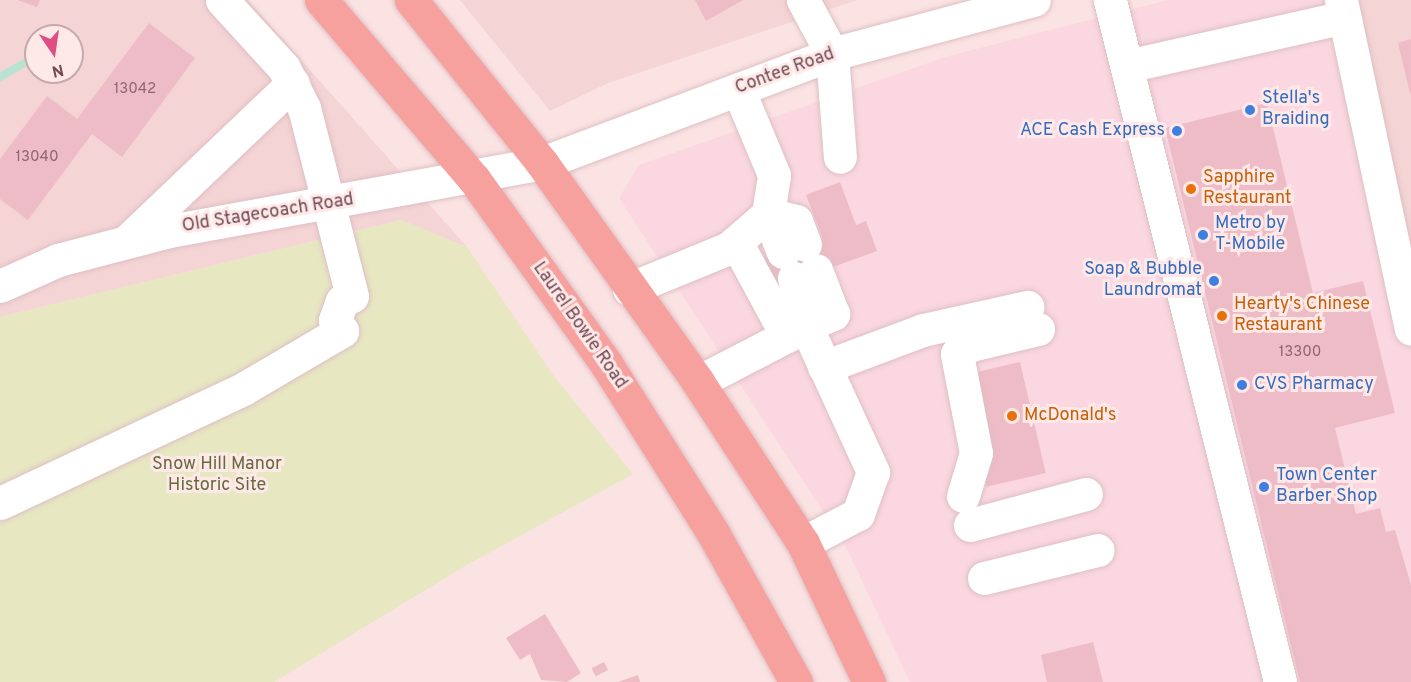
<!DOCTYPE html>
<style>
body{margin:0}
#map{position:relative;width:1411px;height:682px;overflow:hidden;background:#fbe3e3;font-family:Overpass,sans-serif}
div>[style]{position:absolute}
.residential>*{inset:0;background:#f4d4d5}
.commercial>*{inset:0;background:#fad7e1}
.green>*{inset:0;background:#e7e7c2}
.stream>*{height:8px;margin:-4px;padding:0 4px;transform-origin:4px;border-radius:4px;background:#b9e3d0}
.building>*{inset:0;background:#eebcc6;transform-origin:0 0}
.roads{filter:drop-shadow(0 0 2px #debfc3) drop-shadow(0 0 2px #debfc3)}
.minor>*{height:33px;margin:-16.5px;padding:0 16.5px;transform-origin:16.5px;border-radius:16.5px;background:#fff}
.major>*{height:33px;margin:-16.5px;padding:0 16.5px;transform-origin:16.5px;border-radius:16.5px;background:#f6a19e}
.dots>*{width:16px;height:16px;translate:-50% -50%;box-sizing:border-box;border:3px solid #fee9e8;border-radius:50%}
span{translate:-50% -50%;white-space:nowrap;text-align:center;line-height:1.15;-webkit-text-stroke:6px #fee9e8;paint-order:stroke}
.number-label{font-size:15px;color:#906670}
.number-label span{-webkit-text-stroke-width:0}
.street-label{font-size:18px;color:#714a53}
.shop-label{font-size:18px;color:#366cbe}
.left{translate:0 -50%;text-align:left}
.right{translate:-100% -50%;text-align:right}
.food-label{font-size:18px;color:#c56008}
.park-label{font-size:18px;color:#666b3e}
.north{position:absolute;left:24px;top:24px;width:60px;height:60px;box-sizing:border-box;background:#fee9e8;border:2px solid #c6a9ac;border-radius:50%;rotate:167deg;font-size:16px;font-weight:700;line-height:24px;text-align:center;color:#714a53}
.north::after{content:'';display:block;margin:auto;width:21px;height:27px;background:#de4e83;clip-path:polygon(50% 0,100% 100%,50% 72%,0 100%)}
</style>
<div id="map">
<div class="residential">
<i style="clip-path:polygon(evenodd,0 0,248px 0,467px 247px,401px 220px,0 317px,0 0,36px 36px,72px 36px,72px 72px,36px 72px,36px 36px)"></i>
<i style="clip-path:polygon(460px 0,857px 0,608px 83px,550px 111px)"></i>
<i style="clip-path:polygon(1353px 0,1411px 0,1411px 249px)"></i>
</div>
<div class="commercial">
<i style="clip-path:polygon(1168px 0,1353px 0,1411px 249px,1411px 682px,910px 682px,846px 547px,619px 198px,639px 165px,945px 57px)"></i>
</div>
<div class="green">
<i style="clip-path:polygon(401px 220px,467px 247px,553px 375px,633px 474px,465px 566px,274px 682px,0 682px,0 317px)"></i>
</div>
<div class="stream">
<i style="left:0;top:77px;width:36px;rotate:-30deg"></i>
</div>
<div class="building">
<i style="clip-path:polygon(17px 0,40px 0,37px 7px)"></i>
<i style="clip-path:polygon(695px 0,743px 0,706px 21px)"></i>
<i style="clip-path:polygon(149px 23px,195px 58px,122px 157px,92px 134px,28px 220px,0 199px,0 159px,47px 96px,77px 119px)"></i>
<i style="clip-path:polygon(1411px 39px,1411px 93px,1410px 93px,1398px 43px)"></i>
<i style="clip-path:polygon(1267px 103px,1313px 293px,1363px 281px,1395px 413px,1335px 428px,1356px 514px,1380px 508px,1386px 532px,1395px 530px,1411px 585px,1411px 682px,1300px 682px,1165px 128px)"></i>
<i style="clip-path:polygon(840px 182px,856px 225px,866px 221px,877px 251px,833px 267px,829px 256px,830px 265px,774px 285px,764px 259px,823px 239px,806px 195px)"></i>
<i style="left:1020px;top:362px;width:114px;height:61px;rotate:77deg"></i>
<i style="clip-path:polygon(545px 614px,581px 673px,567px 682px,541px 680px,530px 654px,520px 660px,506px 638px)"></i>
<i style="clip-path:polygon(1093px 642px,1103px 682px,1047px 682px,1041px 655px)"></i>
<i style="left:604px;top:662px;width:9px;height:14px;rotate:63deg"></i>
<i style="clip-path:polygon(638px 675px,640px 682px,618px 682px)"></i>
</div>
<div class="roads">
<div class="minor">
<i style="left:803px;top:0;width:61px;rotate:61.8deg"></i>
<i style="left:832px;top:54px;width:103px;rotate:85.6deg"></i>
<i style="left:1110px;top:0;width:703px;rotate:76deg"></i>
<i style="left:1341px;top:0;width:336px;rotate:78deg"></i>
<i style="left:1127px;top:66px;width:222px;rotate:-12.7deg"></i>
<i style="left:768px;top:214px;width:29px;rotate:14deg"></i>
<i style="left:796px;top:221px;width:25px;rotate:69deg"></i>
<i style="left:768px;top:214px;width:41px;rotate:68.5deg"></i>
<i style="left:127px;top:241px;width:229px;rotate:-43.6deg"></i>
<i style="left:736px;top:242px;width:107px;rotate:61.5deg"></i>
<i style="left:794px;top:278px;width:49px;rotate:76deg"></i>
<i style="left:806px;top:326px;width:30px;rotate:-24deg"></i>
<i style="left:833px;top:314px;width:47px;rotate:-111.1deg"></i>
<i style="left:0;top:286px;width:64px;rotate:-24.1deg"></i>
<i style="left:58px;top:260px;width:115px;rotate:-14.6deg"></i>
<i style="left:169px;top:231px;width:379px;rotate:-10.3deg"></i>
<i style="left:542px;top:163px;width:310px;rotate:-20.6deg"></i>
<i style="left:832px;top:54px;width:209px;rotate:-15deg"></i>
<i style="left:629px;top:289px;width:108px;rotate:-22.3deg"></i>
<i style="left:729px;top:248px;width:52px;rotate:-41.1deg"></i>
<i style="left:768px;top:214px;width:39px;rotate:-81deg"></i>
<i style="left:774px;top:175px;width:93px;rotate:-112.7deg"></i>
<i style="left:824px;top:367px;width:106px;rotate:-20.5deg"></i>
<i style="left:923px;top:330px;width:107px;rotate:-12.5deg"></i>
<i style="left:698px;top:382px;width:122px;rotate:-27.4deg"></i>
<i style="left:806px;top:326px;width:161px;rotate:65.3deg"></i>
<i style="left:873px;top:472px;width:45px;rotate:109.7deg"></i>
<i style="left:858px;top:514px;width:62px;rotate:152.2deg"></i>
<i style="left:963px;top:496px;width:45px;rotate:-73.2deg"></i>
<i style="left:976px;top:453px;width:101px;rotate:-100.9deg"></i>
<i style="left:957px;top:354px;width:17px;rotate:-33deg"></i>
<i style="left:971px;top:345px;width:69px;rotate:-13.4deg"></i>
<i style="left:0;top:503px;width:268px;rotate:-25.1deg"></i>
<i style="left:243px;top:389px;width:115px;rotate:-30.4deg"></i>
<i style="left:342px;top:331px;width:13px;rotate:-122deg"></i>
<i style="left:335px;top:320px;width:20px;rotate:-70deg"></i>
<i style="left:342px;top:301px;width:11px;rotate:-27deg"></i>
<i style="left:352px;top:296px;width:194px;rotate:-104.3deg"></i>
<i style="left:304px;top:108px;width:45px;rotate:-116.6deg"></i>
<i style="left:284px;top:68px;width:92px;rotate:-132.4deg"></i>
<i style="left:970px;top:525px;width:120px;rotate:-15deg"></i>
<i style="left:984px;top:578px;width:117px;rotate:-13.8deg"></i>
</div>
<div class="major">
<i style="left:321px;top:0;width:235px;rotate:49.5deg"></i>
<i style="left:474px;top:179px;width:225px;rotate:54.4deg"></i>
<i style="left:605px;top:362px;width:202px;rotate:57.7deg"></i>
<i style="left:713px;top:533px;width:171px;rotate:60.9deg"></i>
<i style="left:411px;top:0;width:209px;rotate:51.2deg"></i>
<i style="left:542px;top:163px;width:269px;rotate:54.5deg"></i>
<i style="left:698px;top:382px;width:192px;rotate:56.9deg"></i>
<i style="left:803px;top:543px;width:154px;rotate:64.6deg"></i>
</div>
</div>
<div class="dots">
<i style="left:1250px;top:110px;background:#3f7fe0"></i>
<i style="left:1177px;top:131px;background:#3f7fe0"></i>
<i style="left:1191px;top:189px;background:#e8710a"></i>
<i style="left:1203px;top:235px;background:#3f7fe0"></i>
<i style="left:1214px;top:281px;background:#3f7fe0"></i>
<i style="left:1222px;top:316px;background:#e8710a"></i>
<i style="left:1242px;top:385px;background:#3f7fe0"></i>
<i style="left:1012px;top:416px;background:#e8710a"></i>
<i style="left:1264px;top:487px;background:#3f7fe0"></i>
</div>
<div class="number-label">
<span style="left:135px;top:90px">13042</span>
<span style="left:37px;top:158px">13040</span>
<span style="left:1300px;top:353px">13300</span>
</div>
<div class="street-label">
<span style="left:785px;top:72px;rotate:-20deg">Contee Road</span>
<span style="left:268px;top:214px;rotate:-9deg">Old Stagecoach Road</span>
<span style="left:579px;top:326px;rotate:55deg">Laurel Bowie Road</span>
</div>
<div class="shop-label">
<span class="left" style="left:1262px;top:110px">Stella's<br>Braiding</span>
<span class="right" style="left:1165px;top:131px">ACE Cash Express</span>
<span class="left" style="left:1215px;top:235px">Metro by<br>T-Mobile</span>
<span class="right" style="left:1202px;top:281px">Soap &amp; Bubble<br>Laundromat</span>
<span class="left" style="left:1254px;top:385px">CVS Pharmacy</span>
<span class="left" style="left:1276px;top:487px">Town Center<br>Barber Shop</span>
</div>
<div class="food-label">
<span class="left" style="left:1203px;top:189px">Sapphire<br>Restaurant</span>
<span class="left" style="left:1234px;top:316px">Hearty's Chinese<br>Restaurant</span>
<span class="left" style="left:1024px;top:416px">McDonald's</span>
</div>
<div class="park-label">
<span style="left:217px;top:476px">Snow Hill Manor<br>Historic Site</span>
</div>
<div class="north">N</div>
</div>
